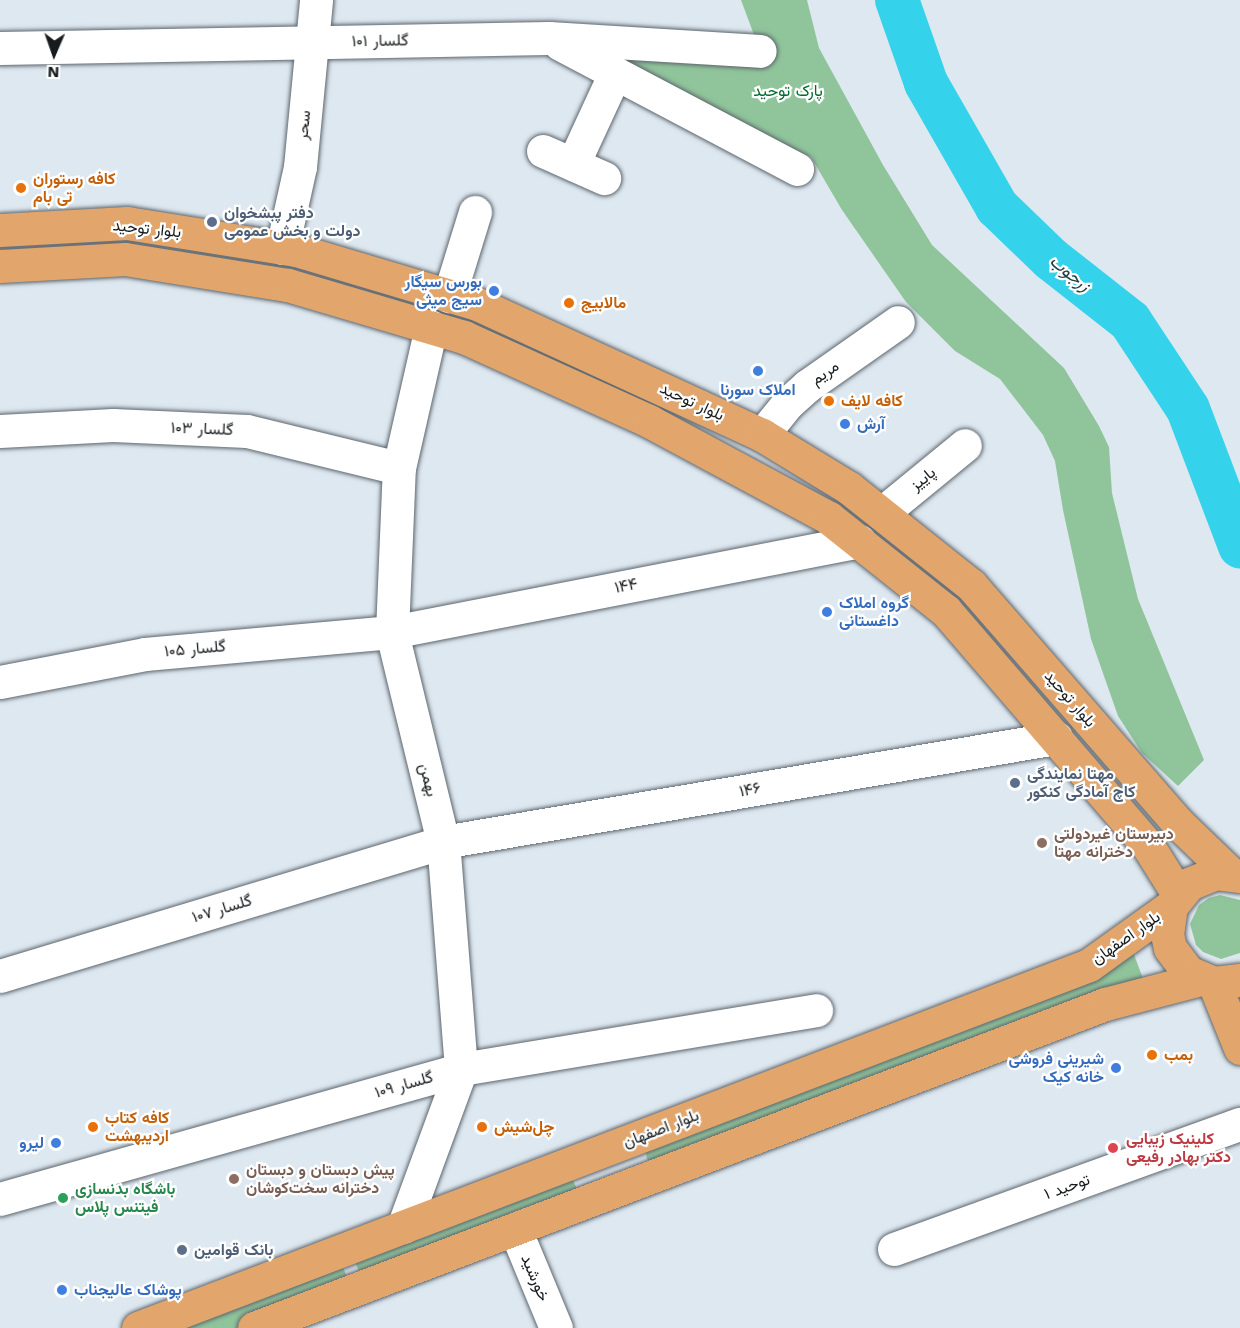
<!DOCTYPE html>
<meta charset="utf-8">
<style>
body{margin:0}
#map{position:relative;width:1240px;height:1328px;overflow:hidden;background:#dee8f1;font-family:"Work Sans",Vazirmatn,sans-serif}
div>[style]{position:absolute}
.green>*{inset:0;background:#90c59b}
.river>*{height:44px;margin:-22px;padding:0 22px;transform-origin:22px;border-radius:22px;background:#34d3eb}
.roads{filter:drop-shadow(0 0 2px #5d666d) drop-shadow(0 0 2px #5d666d)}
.minor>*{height:33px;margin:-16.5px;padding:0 16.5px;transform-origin:16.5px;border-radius:16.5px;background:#fff}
.major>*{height:33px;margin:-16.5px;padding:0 16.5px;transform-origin:16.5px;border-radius:16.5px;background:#e2a66d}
.dots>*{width:16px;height:16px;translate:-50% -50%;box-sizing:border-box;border:3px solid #fff;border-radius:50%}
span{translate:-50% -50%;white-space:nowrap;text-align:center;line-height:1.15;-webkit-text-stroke:4.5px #fff;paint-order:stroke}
.street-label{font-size:16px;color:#171b1d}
.park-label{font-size:16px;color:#006a2f}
.food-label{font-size:16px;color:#c56008;font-weight:700}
.left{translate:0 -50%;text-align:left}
.service-label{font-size:16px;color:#4e5e75;font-weight:700}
.shop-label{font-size:16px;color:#366cbe;font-weight:700}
.right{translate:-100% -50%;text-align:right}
.education-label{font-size:16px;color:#785e54;font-weight:700}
.health-label{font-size:16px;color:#be3a42;font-weight:700}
.leisure-label{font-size:16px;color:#27864d;font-weight:700}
.water-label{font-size:18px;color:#243d41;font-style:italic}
.north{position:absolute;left:24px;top:24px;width:60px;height:60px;-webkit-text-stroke:4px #fff;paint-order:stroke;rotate:182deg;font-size:16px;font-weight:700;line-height:24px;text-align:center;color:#171b1d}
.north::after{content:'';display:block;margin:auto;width:21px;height:27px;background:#171b1d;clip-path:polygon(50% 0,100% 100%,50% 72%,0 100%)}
</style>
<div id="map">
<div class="green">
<i style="clip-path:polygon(741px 0,807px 0,819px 48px,883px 165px,932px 245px,1064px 368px,1099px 426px,1109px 447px,1112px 493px,1138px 599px,1204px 760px,1178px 786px,1142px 753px,1118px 716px,1091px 639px,1063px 510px,1055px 461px,1043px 435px,1000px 379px,955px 351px,906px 302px,842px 210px,811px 157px,609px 62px,601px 46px,760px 51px)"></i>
<i style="clip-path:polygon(1220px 895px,1240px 900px,1240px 953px,1221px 959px,1203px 952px,1196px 945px,1190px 924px,1199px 905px,1209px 898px)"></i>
<i style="clip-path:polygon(1133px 952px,1144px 981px,652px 1164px,647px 1159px,645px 1146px)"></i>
<i style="clip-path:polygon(572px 1178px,578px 1191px,363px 1282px,353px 1256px)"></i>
<i style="clip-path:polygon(340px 1260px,351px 1287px,242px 1328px,158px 1328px)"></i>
</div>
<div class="river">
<i style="left:897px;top:0;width:88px;rotate:70.7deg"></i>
<i style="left:926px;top:83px;width:143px;rotate:60.2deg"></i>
<i style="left:997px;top:207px;width:75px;rotate:43.9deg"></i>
<i style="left:1051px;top:259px;width:100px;rotate:38.1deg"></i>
<i style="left:1130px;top:321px;width:105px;rotate:56.6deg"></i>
<i style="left:1188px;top:409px;width:147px;rotate:69.2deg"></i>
</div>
<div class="roads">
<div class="minor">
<i style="left:560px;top:44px;width:268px;rotate:27.8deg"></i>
<i style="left:0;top:48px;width:549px;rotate:-1.04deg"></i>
<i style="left:549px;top:38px;width:211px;rotate:3.5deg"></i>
<i style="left:543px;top:151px;width:67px;rotate:23.9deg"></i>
<i style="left:573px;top:164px;width:100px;rotate:-65.2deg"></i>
<i style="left:282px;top:248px;width:83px;rotate:-77.5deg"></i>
<i style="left:300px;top:167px;width:168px;rotate:-84.5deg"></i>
<i style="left:449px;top:296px;width:88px;rotate:-72.8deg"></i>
<i style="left:0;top:431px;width:113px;rotate:-3deg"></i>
<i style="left:113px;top:425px;width:134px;rotate:2.6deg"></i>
<i style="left:247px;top:431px;width:156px;rotate:13.7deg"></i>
<i style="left:762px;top:435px;width:40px;rotate:-51deg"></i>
<i style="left:787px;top:404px;width:27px;rotate:-42deg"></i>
<i style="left:807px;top:386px;width:111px;rotate:-35.1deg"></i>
<i style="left:882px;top:513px;width:107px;rotate:-39.3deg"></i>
<i style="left:0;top:682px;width:148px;rotate:-10.9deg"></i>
<i style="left:145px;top:654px;width:248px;rotate:-5.1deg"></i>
<i style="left:392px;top:632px;width:476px;rotate:-11deg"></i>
<i style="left:0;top:976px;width:463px;rotate:-16.8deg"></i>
<i style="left:443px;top:842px;width:622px;rotate:-9.63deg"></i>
<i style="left:0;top:1199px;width:479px;rotate:-15.7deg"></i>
<i style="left:461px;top:1069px;width:360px;rotate:-9.4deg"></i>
<i style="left:403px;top:1227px;width:168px;rotate:-69.8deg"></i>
<i style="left:461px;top:1069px;width:228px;rotate:-94.5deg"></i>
<i style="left:443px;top:842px;width:216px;rotate:-103.7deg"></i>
<i style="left:392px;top:632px;width:164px;rotate:-87.6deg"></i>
<i style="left:399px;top:468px;width:145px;rotate:-77.2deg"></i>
<i style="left:515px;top:1229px;width:107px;rotate:67.5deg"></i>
<i style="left:894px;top:1249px;width:368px;rotate:-19.9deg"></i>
</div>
<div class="major">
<i style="left:0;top:230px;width:127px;rotate:-3.2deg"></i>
<i style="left:127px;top:223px;width:171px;rotate:9.1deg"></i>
<i style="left:296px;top:250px;width:189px;rotate:16.6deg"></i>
<i style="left:477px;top:304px;width:314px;rotate:24.7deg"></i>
<i style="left:762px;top:435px;width:102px;rotate:31.3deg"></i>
<i style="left:849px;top:488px;width:156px;rotate:38.5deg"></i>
<i style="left:971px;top:585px;width:315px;rotate:49deg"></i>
<i style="left:1178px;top:823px;width:72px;rotate:43.9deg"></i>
<i style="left:0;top:266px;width:125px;rotate:-3.2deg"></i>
<i style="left:125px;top:259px;width:165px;rotate:9.1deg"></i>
<i style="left:288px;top:285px;width:184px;rotate:16.5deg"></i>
<i style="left:464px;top:337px;width:203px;rotate:24.4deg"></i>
<i style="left:649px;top:421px;width:204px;rotate:28.3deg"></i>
<i style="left:829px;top:518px;width:149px;rotate:38.5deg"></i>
<i style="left:946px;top:611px;width:310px;rotate:49.3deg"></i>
<i style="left:1148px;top:846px;width:57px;rotate:58deg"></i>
<i style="left:1240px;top:876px;width:24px;rotate:-173deg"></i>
<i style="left:1216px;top:873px;width:29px;rotate:158deg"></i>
<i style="left:1189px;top:884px;width:28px;rotate:129deg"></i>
<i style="left:1171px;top:906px;width:28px;rotate:98deg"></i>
<i style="left:1167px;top:934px;width:14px;rotate:78deg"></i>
<i style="left:1170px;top:948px;width:30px;rotate:53deg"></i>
<i style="left:1188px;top:972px;width:28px;rotate:23deg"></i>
<i style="left:1214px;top:983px;width:26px;rotate:-7deg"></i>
<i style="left:1214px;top:983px;width:70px;rotate:68.2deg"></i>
<i style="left:138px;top:1328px;width:1018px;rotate:-20.89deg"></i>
<i style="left:1089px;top:965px;width:101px;rotate:-35.7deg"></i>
<i style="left:254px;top:1328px;width:911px;rotate:-20.84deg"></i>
<i style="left:1105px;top:1004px;width:98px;rotate:-14.7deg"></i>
</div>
</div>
<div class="dots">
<i style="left:21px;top:188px;background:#e8710a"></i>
<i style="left:212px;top:222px;background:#5c6f8a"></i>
<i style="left:494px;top:291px;background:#3f7fe0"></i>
<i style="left:569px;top:303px;background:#e8710a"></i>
<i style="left:758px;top:371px;background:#3f7fe0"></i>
<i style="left:829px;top:401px;background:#e8710a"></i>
<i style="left:845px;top:424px;background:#3f7fe0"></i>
<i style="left:827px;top:612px;background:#3f7fe0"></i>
<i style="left:1015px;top:783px;background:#5c6f8a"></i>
<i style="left:1042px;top:843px;background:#8d6e63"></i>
<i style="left:1152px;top:1055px;background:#e8710a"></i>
<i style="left:1116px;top:1068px;background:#3f7fe0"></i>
<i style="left:93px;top:1127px;background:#e8710a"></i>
<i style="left:482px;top:1127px;background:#e8710a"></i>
<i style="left:56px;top:1143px;background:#3f7fe0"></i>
<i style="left:1113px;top:1148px;background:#e0444e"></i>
<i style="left:234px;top:1179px;background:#8d6e63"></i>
<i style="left:63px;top:1198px;background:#2e9e5b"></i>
<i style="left:182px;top:1250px;background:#5c6f8a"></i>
<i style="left:62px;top:1290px;background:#3f7fe0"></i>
</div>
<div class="street-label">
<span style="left:380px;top:41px;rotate:-1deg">گلسار ۱۰۱</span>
<span style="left:304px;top:125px;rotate:-84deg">سحر</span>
<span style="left:147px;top:229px;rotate:6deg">بلوار توحید</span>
<span style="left:825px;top:373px;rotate:-35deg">مریم</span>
<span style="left:692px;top:402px;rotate:25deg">بلوار توحید</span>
<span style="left:202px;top:429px;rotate:2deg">گلسار ۱۰۳</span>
<span style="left:923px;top:479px;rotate:-39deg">پاییز</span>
<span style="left:626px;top:586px;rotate:-11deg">۱۴۴</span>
<span style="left:195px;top:649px;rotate:-5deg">گلسار ۱۰۵</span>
<span style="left:1070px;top:699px;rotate:49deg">بلوار توحید</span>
<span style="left:428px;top:780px;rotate:76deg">بهمن</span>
<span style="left:750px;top:790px;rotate:-10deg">۱۴۶</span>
<span style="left:222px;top:909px;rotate:-17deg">گلسار ۱۰۷</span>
<span style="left:1126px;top:938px;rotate:-35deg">بلوار اصفهان</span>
<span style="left:404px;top:1085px;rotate:-16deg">گلسار ۱۰۹</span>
<span style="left:661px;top:1129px;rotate:-21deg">بلوار اصفهان</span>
<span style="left:1067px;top:1187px;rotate:-20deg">توحید ۱</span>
<span style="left:535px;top:1278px;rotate:67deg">خورشید</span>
</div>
<div class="park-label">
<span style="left:788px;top:91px">پارک توحید</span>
</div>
<div class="food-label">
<span class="left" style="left:33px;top:188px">کافه رستوران<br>تی بام</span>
<span class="left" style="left:581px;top:303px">مالابیج</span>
<span class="left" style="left:841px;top:401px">کافه لایف</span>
<span class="left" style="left:1164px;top:1055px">بمب</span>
<span class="left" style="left:105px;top:1127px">کافه کتاب<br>اردیبهشت</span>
<span class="left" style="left:494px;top:1127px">چل‌شیش</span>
</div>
<div class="service-label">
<span class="left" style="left:224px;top:222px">دفتر پبشخوان<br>دولت و بخش عمومی</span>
<span class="left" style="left:1027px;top:783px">مهتا نمایندگی<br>کاچ آمادگی کنکور</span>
<span class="left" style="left:194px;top:1250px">بانک قوامین</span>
</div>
<div class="shop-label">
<span class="right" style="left:482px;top:291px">بورس سیگار<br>سیج میثی</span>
<span style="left:758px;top:390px">املاک سورنا</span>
<span class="left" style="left:857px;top:424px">آرش</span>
<span class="left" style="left:839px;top:612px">گروه املاک<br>داغستانی</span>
<span class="right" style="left:1104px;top:1068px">شیرینی فروشی<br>خانه کیک</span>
<span class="right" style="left:44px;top:1143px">لیرو</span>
<span class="left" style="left:74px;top:1290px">پوشاک عالیجناب</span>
</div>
<div class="education-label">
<span class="left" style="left:1054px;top:843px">دبیرستان غیردولتی<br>دخترانه مهتا</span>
<span class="left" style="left:246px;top:1179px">پیش دبستان و دبستان<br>دخترانه سخت‌کوشان</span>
</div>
<div class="health-label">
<span class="left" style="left:1126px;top:1148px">کلینیک زیبایی<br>دکتر بهادر رفیعی</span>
</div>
<div class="leisure-label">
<span class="left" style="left:75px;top:1198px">باشگاه بدنسازی<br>فیتنس پلاس</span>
</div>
<div class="water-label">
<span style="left:1070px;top:273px;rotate:39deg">زرجوب</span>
</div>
<div class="north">N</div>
</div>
